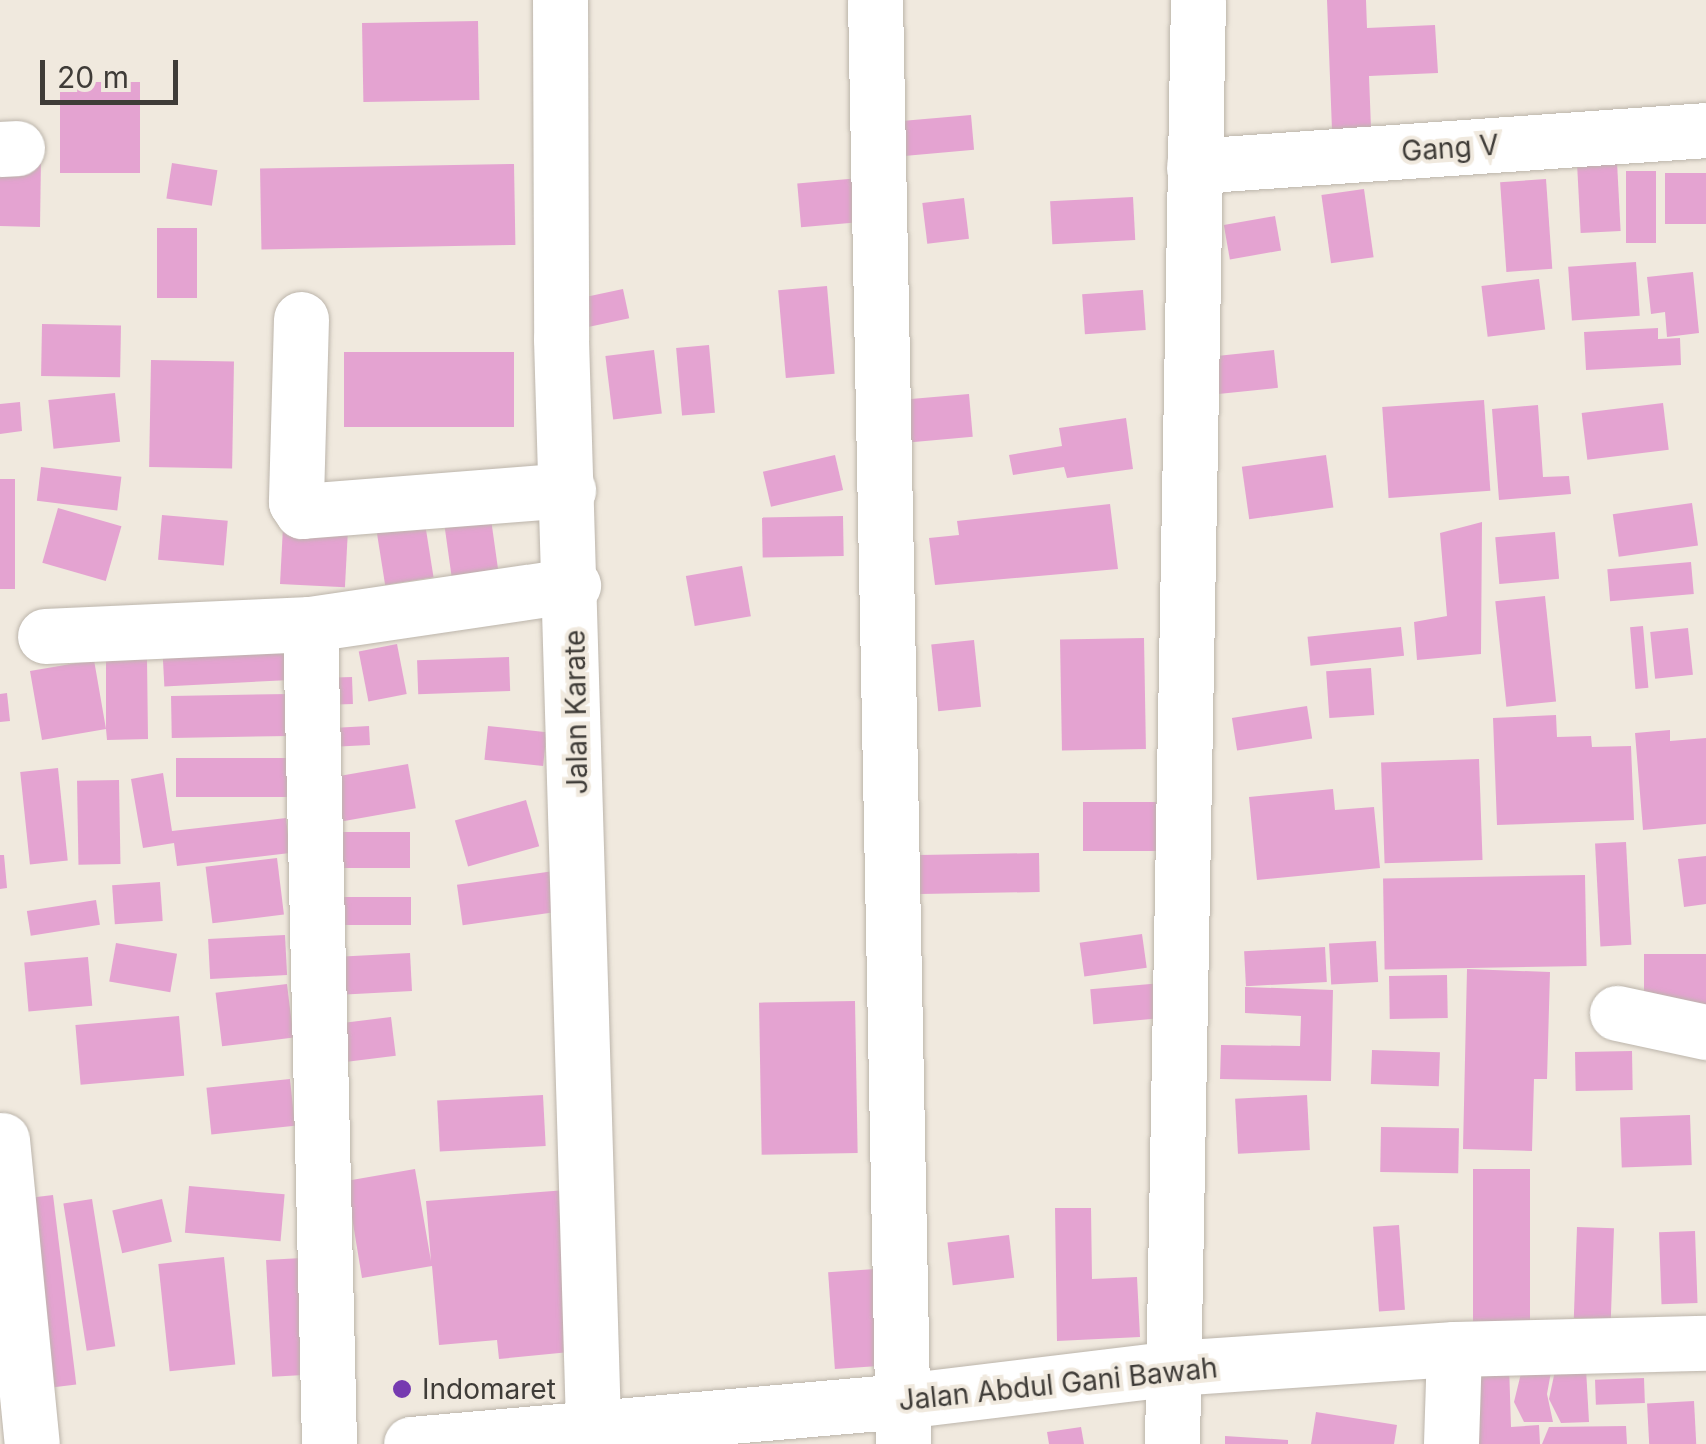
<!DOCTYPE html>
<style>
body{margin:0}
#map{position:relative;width:1706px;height:1444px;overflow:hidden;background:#f0e9de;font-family:Inter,sans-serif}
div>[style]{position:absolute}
.building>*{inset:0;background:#e4a3d1;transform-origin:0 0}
.roads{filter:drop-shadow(0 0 2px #bcb5ab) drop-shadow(0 0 2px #bcb5ab)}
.minor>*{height:55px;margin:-27.5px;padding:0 27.5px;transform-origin:27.5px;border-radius:27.5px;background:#fff}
.major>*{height:55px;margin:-27.5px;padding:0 27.5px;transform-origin:27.5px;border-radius:27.5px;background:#fff}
.dots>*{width:28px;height:28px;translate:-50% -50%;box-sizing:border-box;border:5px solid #f0e9de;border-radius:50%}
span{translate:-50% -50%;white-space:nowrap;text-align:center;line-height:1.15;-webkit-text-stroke:8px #f0e9de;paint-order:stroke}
.street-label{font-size:28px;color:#3f3c38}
.poi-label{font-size:28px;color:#3f3c38}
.left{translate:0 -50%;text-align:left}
.scale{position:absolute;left:40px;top:60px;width:138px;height:45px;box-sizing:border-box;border:5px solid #3f3c38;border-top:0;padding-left:12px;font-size:30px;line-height:35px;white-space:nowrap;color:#3f3c38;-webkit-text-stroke:8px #f0e9de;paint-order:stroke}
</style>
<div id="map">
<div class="building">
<i style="clip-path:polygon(1327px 0,1366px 0,1367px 28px,1435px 25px,1438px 73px,1369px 76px,1371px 128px,1332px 130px)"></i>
<i style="left:478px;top:21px;width:79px;height:116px;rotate:89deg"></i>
<i style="left:60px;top:82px;width:80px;height:91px"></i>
<i style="left:971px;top:115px;width:35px;height:87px;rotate:85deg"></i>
<i style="clip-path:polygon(41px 157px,40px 227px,0 226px,0 168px)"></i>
<i style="left:1617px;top:162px;width:69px;height:40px;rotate:87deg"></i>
<i style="left:172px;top:163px;width:46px;height:36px;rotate:9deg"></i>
<i style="left:514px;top:164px;width:81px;height:254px;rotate:89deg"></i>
<i style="left:1626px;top:171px;width:30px;height:72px"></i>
<i style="left:1706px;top:173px;width:51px;height:41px;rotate:90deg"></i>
<i style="left:860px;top:178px;width:44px;height:63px;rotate:85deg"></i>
<i style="left:1546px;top:179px;width:90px;height:46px;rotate:86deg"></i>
<i style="left:1364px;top:189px;width:69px;height:43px;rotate:82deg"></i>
<i style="left:1133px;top:197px;width:43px;height:83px;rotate:87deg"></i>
<i style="left:964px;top:198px;width:41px;height:42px;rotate:83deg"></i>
<i style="left:1275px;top:216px;width:35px;height:52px;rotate:80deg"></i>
<i style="left:157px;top:228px;width:40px;height:70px"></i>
<i style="left:1636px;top:262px;width:54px;height:68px;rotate:86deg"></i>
<i style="clip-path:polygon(1693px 272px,1699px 333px,1667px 337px,1665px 312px,1651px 314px,1647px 277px)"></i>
<i style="left:1539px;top:279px;width:51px;height:58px;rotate:83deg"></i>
<i style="left:827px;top:286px;width:88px;height:49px;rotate:85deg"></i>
<i style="left:623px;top:289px;width:30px;height:42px;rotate:78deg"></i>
<i style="left:1143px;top:290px;width:40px;height:61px;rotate:86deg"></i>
<i style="left:42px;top:324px;width:79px;height:52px;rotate:1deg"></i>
<i style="clip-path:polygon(1658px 328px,1658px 339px,1680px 338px,1681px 365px,1586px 370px,1584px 332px)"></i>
<i style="left:709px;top:345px;width:68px;height:33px;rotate:85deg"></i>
<i style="left:654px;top:350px;width:64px;height:49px;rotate:83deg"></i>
<i style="left:1274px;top:350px;width:38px;height:60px;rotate:84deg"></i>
<i style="left:344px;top:352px;width:170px;height:75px"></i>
<i style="left:151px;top:360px;width:83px;height:107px;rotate:1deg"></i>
<i style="left:115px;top:393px;width:49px;height:67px;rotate:84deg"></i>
<i style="left:969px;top:394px;width:43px;height:73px;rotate:85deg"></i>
<i style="left:1484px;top:400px;width:91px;height:102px;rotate:86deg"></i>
<i style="clip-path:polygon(20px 402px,22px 431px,0 434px,0 404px)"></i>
<i style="left:1663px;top:403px;width:47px;height:82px;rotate:83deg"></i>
<i style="clip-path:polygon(1538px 405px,1543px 477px,1569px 476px,1571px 494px,1499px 500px,1492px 409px)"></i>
<i style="clip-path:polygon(1126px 418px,1133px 469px,1067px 478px,1064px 467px,1013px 475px,1009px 455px,1062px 446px,1059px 428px)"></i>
<i style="left:835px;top:455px;width:36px;height:74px;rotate:77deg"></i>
<i style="left:1326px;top:455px;width:53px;height:85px;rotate:82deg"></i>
<i style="left:41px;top:467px;width:81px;height:34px;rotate:7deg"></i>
<i style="left:0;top:479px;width:15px;height:110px"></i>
<i style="left:1692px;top:503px;width:43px;height:80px;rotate:82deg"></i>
<i style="clip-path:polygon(1110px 504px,1118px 569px,935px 585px,929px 538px,959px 535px,957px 521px)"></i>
<i style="left:58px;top:508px;width:66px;height:57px;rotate:16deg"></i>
<i style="left:162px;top:515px;width:66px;height:45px;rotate:5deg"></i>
<i style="left:843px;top:516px;width:40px;height:81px;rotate:89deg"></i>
<i style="left:424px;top:517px;width:61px;height:49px;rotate:81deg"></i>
<i style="left:491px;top:519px;width:66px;height:47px;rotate:82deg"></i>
<i style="clip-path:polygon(1482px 522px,1481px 654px,1417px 660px,1414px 622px,1447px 616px,1440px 533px)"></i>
<i style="left:283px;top:527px;width:65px;height:57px;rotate:3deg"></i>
<i style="left:1555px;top:532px;width:47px;height:60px;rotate:85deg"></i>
<i style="left:1691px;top:562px;width:32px;height:84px;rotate:85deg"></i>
<i style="left:742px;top:566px;width:51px;height:57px;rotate:80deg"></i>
<i style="left:1545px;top:596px;width:106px;height:50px;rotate:84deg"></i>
<i style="left:1643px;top:626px;width:62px;height:13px;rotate:85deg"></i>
<i style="left:1401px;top:627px;width:29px;height:94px;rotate:84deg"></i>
<i style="left:1688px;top:628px;width:47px;height:38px;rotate:84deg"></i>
<i style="left:288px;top:638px;width:42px;height:126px;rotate:87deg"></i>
<i style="left:1144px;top:638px;width:111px;height:84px;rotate:89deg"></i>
<i style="left:974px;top:640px;width:67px;height:43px;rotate:84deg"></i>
<i style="left:397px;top:644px;width:51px;height:39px;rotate:79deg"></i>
<i style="left:509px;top:657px;width:34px;height:92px;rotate:88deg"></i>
<i style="clip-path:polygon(147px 658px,148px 739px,107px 740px,106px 729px,42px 740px,30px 671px,94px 660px,106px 729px,106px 659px)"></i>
<i style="left:1371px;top:668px;width:47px;height:45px;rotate:86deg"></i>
<i style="left:352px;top:677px;width:27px;height:32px;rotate:88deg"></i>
<i style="clip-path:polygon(7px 693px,10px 721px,0 722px,0 694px)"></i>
<i style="left:289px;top:694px;width:42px;height:118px;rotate:89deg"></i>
<i style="left:1307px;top:706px;width:33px;height:76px;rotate:81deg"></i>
<i style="clip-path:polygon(1556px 715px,1557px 737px,1591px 736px,1592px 747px,1631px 746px,1634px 820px,1497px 825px,1493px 718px)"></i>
<i style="left:369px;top:726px;width:19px;height:41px;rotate:87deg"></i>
<i style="left:488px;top:726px;width:59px;height:34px;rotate:6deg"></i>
<i style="clip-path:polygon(1670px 730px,1670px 741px,1706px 738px,1706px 824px,1643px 830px,1635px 733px)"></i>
<i style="left:288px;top:758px;width:39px;height:112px;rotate:90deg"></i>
<i style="left:1479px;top:759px;width:101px;height:98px;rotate:88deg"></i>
<i style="left:408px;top:764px;width:45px;height:74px;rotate:80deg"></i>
<i style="left:58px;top:768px;width:93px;height:38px;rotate:84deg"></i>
<i style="clip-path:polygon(163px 773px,172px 831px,286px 818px,290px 853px,177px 866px,174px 843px,143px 848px,131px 779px)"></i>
<i style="left:119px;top:780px;width:84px;height:42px;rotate:89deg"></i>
<i style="clip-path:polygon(1333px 789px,1335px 810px,1374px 807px,1380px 868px,1257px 880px,1249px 797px)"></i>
<i style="left:526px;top:800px;width:48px;height:74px;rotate:74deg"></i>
<i style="left:1156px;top:802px;width:49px;height:73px;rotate:90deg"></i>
<i style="left:341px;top:832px;width:69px;height:36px"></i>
<i style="left:1626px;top:842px;width:103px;height:31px;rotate:87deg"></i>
<i style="left:1039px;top:853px;width:39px;height:133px;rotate:89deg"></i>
<i style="clip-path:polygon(0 855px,4px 855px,7px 888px,0 889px)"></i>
<i style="clip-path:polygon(1706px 856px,1706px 904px,1684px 907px,1678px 859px)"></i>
<i style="left:277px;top:858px;width:57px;height:72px;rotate:83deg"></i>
<i style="left:554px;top:871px;width:41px;height:98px;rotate:82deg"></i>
<i style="left:1585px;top:875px;width:91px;height:202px;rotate:89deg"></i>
<i style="left:160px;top:882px;width:39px;height:48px;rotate:86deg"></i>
<i style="left:411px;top:897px;width:28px;height:76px;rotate:90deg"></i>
<i style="left:96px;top:900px;width:25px;height:70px;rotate:81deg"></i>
<i style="left:1142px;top:934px;width:34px;height:63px;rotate:82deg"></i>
<i style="left:285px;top:935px;width:40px;height:77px;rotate:87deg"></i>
<i style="left:1376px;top:941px;width:41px;height:47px;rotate:87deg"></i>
<i style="left:116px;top:943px;width:62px;height:39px;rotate:10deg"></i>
<i style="left:1325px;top:947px;width:35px;height:81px;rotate:87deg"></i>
<i style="left:410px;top:953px;width:38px;height:76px;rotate:87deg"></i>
<i style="left:1706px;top:954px;width:56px;height:62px;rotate:90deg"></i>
<i style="left:88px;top:957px;width:49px;height:64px;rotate:85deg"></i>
<i style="clip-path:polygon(1467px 969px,1550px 972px,1547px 1079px,1534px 1079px,1532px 1151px,1463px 1149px)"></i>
<i style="left:1447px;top:975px;width:43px;height:58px;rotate:89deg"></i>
<i style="left:1162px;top:983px;width:35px;height:72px;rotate:85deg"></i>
<i style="left:287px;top:984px;width:54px;height:72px;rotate:83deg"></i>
<i style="clip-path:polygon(1245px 987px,1333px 990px,1331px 1081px,1220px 1079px,1221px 1045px,1300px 1046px,1301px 1016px,1245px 1013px)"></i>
<i style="left:855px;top:1001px;width:152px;height:96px;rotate:89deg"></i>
<i style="left:179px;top:1016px;width:60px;height:104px;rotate:85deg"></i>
<i style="left:391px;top:1017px;width:39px;height:53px;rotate:83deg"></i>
<i style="left:1372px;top:1050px;width:68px;height:34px;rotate:2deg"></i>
<i style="left:1632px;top:1051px;width:39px;height:57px;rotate:89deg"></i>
<i style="left:290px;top:1079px;width:47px;height:84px;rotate:84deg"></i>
<i style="left:543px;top:1095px;width:51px;height:106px;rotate:87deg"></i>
<i style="left:1307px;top:1095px;width:55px;height:72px;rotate:87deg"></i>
<i style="left:1690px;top:1115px;width:50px;height:70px;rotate:88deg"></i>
<i style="left:1381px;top:1127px;width:78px;height:45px;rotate:1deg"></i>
<i style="clip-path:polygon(415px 1169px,431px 1261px,426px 1201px,566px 1190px,580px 1351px,499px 1359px,497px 1340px,439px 1345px,432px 1266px,362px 1278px,346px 1181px)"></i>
<i style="left:1473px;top:1169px;width:57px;height:160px"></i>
<i style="left:189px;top:1186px;width:96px;height:47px;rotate:5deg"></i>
<i style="left:53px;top:1195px;width:191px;height:33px;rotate:83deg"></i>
<i style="left:92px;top:1199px;width:149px;height:29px;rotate:81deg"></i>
<i style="left:162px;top:1199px;width:44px;height:51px;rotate:77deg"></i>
<i style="clip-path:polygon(1055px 1208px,1091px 1208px,1092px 1279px,1137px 1277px,1140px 1337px,1057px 1341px)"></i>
<i style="left:1399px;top:1225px;width:85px;height:26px;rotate:86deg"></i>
<i style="left:1577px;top:1227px;width:37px;height:91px;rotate:2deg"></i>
<i style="left:1695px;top:1231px;width:72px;height:36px;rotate:88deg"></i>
<i style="left:1009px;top:1235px;width:43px;height:62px;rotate:83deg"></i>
<i style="left:224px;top:1257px;width:108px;height:66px;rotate:84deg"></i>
<i style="left:302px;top:1258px;width:117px;height:36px;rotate:87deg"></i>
<i style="left:875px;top:1269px;width:97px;height:47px;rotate:86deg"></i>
<i style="clip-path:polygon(1585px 1351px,1589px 1422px,1561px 1423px,1549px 1399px,1559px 1352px)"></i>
<i style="clip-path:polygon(1524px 1361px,1553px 1361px,1547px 1394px,1553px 1422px,1524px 1422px,1514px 1402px)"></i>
<i style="clip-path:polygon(1509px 1364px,1511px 1427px,1539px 1425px,1540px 1444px,1477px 1444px,1482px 1365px)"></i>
<i style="left:1644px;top:1378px;width:25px;height:49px;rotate:88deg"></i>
<i style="left:1694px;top:1401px;width:43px;height:47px;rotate:87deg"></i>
<i style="clip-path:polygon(1316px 1412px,1397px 1425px,1394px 1444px,1311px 1444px)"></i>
<i style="clip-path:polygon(1626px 1426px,1627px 1444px,1542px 1444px,1549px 1427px)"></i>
<i style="clip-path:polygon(1081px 1427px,1084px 1444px,1049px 1444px,1047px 1432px)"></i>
<i style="clip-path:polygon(1225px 1436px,1288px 1440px,1288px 1444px,1225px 1444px)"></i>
</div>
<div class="roads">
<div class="minor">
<i style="left:560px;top:0;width:339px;rotate:89.8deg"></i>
<i style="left:561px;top:339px;width:1086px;rotate:88.31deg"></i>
<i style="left:875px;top:0;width:1444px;rotate:88.89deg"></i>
<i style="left:0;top:149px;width:17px;rotate:-3deg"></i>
<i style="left:1194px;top:166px;width:513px;rotate:-4.02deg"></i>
<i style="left:301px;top:319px;width:183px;rotate:91.6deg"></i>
<i style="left:296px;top:502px;width:11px;rotate:56deg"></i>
<i style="left:302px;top:511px;width:267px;rotate:-4.5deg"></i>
<i style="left:310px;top:624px;width:820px;rotate:88.67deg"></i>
<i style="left:45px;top:636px;width:265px;rotate:-2.6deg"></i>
<i style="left:310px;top:624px;width:266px;rotate:-8.4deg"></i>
<i style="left:1617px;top:1013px;width:91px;rotate:12.1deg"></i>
<i style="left:2px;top:1140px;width:305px;rotate:84.4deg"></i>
<i style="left:1172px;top:1444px;width:1444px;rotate:-88.97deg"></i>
<i style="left:1451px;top:1444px;width:95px;rotate:-88.2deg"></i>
</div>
<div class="major">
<i style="left:411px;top:1444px;width:494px;rotate:-5deg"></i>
<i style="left:903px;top:1401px;width:273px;rotate:-6.9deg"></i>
<i style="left:1174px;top:1368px;width:281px;rotate:-3.9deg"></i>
<i style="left:1454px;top:1349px;width:252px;rotate:-1.4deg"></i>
</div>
</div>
<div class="dots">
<i style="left:402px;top:1389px;background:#763ab0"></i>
</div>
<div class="street-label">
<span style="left:1450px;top:148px;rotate:-4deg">Gang V</span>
<span style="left:576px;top:712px;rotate:-91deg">Jalan Karate</span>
<span style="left:1058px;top:1384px;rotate:-6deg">Jalan Abdul Gani Bawah</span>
</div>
<div class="poi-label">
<span class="left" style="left:422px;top:1389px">Indomaret</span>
</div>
<div class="scale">20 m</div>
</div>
